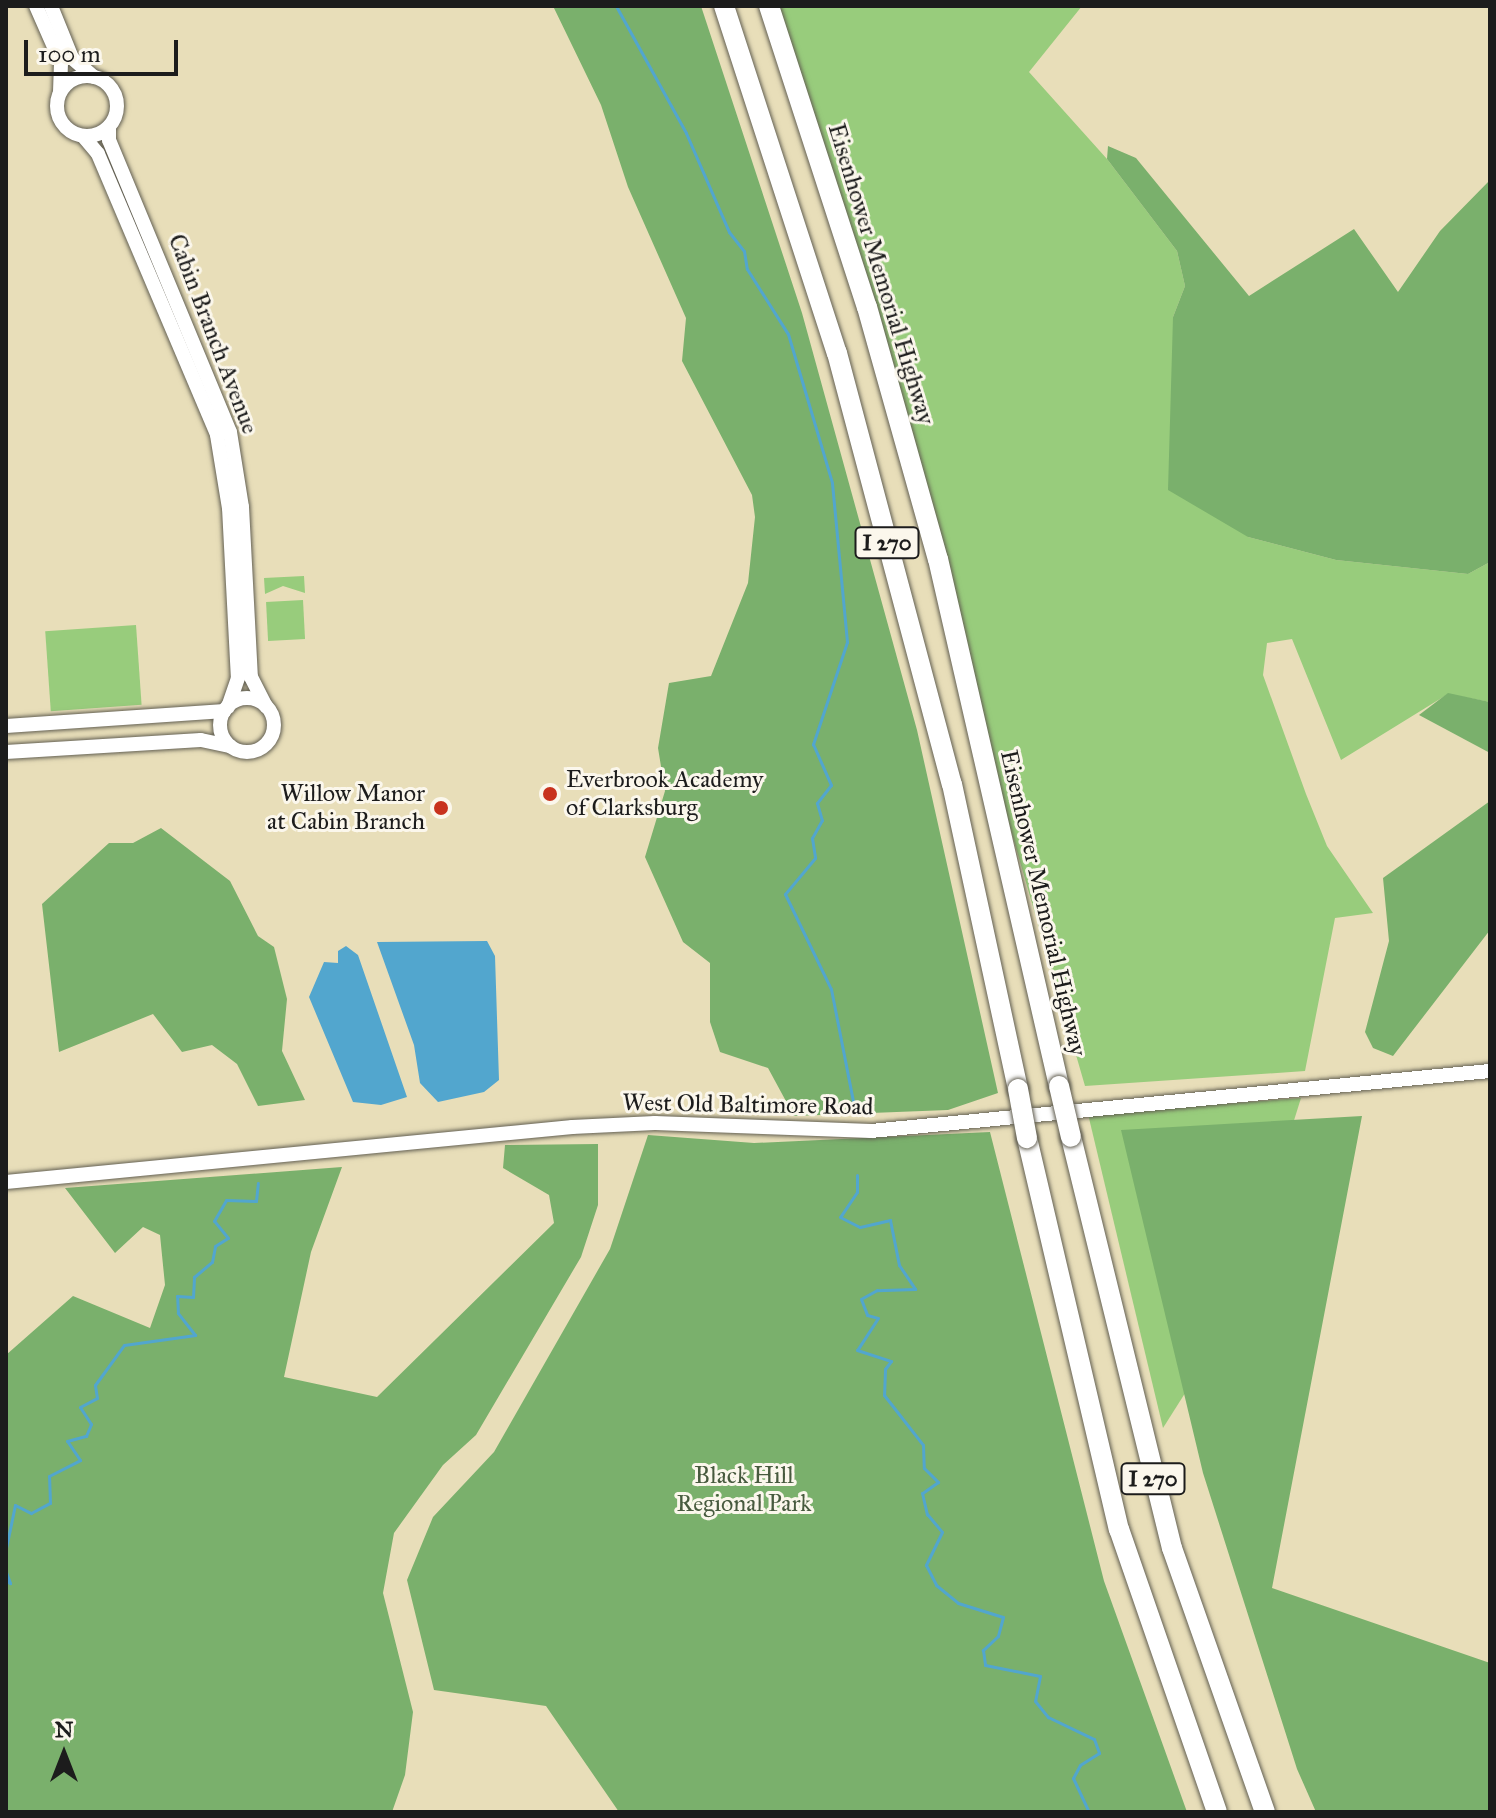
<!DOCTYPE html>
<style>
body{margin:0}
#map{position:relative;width:1496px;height:1818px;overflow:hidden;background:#e8deb9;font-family:"IM FELL Great Primer",serif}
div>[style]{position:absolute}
.green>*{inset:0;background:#98cc7c;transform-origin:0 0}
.forest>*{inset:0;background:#7ab06c}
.water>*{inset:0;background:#52a6ce}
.stream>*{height:3px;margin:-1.5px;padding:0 1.5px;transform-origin:1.5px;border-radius:1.5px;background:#52a6ce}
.roads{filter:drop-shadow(0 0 2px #636053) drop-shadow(0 0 2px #636053)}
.tertiary>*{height:14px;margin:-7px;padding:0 7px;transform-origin:7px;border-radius:7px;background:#fff}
.tertiary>.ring{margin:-7px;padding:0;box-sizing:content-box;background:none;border:14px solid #fff;border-radius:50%}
.motorway>*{height:20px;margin:-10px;padding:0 10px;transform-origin:10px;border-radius:10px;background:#fff}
.bridges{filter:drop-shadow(0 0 2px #636053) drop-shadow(0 0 2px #636053)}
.motorway-bridge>*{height:20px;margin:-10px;padding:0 10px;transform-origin:10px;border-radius:10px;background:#fff}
.dots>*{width:22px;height:22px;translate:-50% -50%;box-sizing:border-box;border:4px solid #fbf7ec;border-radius:50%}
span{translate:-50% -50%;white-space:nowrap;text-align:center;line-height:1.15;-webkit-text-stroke:6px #fbf7ec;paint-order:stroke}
.shield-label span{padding:2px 6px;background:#fbf7ec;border:2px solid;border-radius:6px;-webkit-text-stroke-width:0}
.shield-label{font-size:22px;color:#1c1c1c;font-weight:700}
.street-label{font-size:24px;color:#1c1c1c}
.poi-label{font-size:24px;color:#1c1c1c}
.left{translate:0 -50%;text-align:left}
.right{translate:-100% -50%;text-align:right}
.park-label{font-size:24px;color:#475a3e}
.frame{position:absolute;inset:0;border:8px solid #1c1c1c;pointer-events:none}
.north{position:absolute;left:24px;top:1714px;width:80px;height:80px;-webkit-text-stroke:6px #fbf7ec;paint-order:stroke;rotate:0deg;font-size:22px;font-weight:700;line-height:32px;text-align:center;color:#1c1c1c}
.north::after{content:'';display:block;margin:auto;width:28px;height:36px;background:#1c1c1c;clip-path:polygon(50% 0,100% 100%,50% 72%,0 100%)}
.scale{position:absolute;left:24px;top:40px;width:154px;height:36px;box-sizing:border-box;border:4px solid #1c1c1c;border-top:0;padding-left:10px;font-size:24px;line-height:28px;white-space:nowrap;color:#1c1c1c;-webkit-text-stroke:6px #fbf7ec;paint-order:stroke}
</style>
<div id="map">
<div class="green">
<i style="clip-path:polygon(772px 6px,1082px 6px,1029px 72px,1107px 159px,1177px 251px,1185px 286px,1173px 317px,1248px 537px,1336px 560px,1468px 574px,1490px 562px,1490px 702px,1448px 694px,1341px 760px,1292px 639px,1267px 643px,1263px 675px,1306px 794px,1327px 846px,1373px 913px,1335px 918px,1305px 1071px,1085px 1086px)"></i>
<i style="clip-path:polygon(304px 576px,305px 593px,283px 586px,265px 594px,264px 578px)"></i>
<i style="left:303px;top:600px;width:39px;height:37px;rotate:87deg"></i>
<i style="left:136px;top:625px;width:80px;height:91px;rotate:86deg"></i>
<i style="clip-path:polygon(1301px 1098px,1232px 1319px,1163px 1428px,1088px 1114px)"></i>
</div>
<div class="forest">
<i style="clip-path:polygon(553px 6px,701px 6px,802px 313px,917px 730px,998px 1093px,948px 1110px,794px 1116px,768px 1068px,720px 1052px,710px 1022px,710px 963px,683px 942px,645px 857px,665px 791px,658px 748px,669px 683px,711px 676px,748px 583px,755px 517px,752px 495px,682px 361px,686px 318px,628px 187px,601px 105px)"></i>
<i style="clip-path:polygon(1108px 146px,1136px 158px,1249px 296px,1354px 229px,1398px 292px,1440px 231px,1490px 180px,1490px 562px,1468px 574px,1336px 560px,1248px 537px,1168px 490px,1173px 317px,1185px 286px,1177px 251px,1107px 159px)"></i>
<i style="clip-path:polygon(1448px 693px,1490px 702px,1490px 753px,1419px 715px)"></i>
<i style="clip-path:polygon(1490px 801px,1490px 930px,1393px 1056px,1373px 1048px,1365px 1032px,1389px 941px,1383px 878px)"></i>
<i style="clip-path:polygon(161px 828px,230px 881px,258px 936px,274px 947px,287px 999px,282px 1051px,305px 1100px,258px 1106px,237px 1064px,212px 1045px,182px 1052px,153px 1014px,59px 1052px,42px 904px,109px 843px,133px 843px)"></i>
<i style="clip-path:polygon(1362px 1116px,1272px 1588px,1490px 1663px,1490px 1812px,1316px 1812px,1297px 1769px,1203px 1473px,1121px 1130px)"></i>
<i style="clip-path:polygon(990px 1132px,1104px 1581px,1187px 1812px,619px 1812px,546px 1706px,434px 1690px,407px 1580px,433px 1517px,494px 1452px,610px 1249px,648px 1135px,754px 1143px)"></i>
<i style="clip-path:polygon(598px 1144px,598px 1205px,581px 1257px,476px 1435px,443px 1465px,394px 1533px,383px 1593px,413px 1712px,405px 1775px,392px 1812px,6px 1812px,6px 1355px,73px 1296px,150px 1328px,165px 1285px,160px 1235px,143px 1227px,115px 1253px,65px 1188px,342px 1167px,311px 1252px,284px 1377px,377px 1397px,554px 1223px,549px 1195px,503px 1168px,505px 1145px)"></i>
</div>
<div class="water">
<i style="clip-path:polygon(487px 941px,495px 956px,499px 1080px,484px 1092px,438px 1102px,420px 1083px,414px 1045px,377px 942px)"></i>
<i style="clip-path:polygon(346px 946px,358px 955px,407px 1097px,381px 1105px,353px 1102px,309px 997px,324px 962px,338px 963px,338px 951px)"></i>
</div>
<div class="stream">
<i style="left:616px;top:6px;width:145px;rotate:61.1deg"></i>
<i style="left:686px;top:133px;width:108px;rotate:66.5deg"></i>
<i style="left:729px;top:232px;width:24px;rotate:52deg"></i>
<i style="left:744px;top:251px;width:18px;rotate:81deg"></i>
<i style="left:747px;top:269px;width:77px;rotate:57.8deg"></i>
<i style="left:788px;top:334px;width:155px;rotate:73.5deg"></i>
<i style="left:832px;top:483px;width:160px;rotate:84.6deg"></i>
<i style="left:847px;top:642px;width:108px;rotate:108.4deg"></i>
<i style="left:813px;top:744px;width:45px;rotate:66.3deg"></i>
<i style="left:831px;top:785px;width:23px;rotate:128deg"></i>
<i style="left:817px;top:803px;width:18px;rotate:74deg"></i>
<i style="left:822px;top:820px;width:21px;rotate:119deg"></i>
<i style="left:812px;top:838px;width:20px;rotate:81deg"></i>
<i style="left:815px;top:858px;width:47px;rotate:129.8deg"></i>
<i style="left:785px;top:894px;width:106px;rotate:64.2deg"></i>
<i style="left:831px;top:989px;width:114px;rotate:78.9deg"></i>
<i style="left:857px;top:1175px;width:17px;rotate:90deg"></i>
<i style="left:857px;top:1192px;width:30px;rotate:124deg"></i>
<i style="left:840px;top:1217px;width:22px;rotate:27deg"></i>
<i style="left:860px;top:1227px;width:31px;rotate:-13deg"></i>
<i style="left:890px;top:1220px;width:46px;rotate:78.7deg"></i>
<i style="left:899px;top:1265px;width:29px;rotate:56deg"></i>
<i style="left:915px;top:1289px;width:38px;rotate:178deg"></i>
<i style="left:877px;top:1290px;width:18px;rotate:151deg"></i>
<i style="left:861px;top:1299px;width:17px;rotate:69deg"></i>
<i style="left:867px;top:1315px;width:11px;rotate:15deg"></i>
<i style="left:878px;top:1318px;width:38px;rotate:123deg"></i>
<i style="left:857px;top:1350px;width:36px;rotate:18deg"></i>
<i style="left:891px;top:1361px;width:10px;rotate:127deg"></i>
<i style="left:885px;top:1369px;width:26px;rotate:92deg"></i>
<i style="left:884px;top:1395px;width:63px;rotate:52deg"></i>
<i style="left:923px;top:1445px;width:23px;rotate:88deg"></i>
<i style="left:924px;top:1468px;width:20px;rotate:45deg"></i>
<i style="left:938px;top:1482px;width:19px;rotate:145deg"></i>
<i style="left:922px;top:1493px;width:22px;rotate:77deg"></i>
<i style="left:927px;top:1514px;width:23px;rotate:50deg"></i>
<i style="left:942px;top:1532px;width:37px;rotate:116deg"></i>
<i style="left:926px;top:1565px;width:22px;rotate:63deg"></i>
<i style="left:936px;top:1585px;width:28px;rotate:39deg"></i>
<i style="left:958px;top:1603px;width:47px;rotate:17.3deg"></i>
<i style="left:1003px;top:1617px;width:20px;rotate:105deg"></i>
<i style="left:998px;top:1636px;width:21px;rotate:137deg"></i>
<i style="left:983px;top:1650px;width:15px;rotate:82deg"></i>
<i style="left:985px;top:1665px;width:56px;rotate:11.3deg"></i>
<i style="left:1040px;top:1676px;width:25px;rotate:101deg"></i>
<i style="left:1035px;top:1701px;width:21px;rotate:51deg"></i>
<i style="left:1048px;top:1717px;width:51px;rotate:25.6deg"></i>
<i style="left:1094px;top:1739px;width:15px;rotate:70deg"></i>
<i style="left:1099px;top:1753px;width:22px;rotate:148deg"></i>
<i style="left:1080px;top:1765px;width:15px;rotate:118deg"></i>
<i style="left:1073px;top:1778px;width:38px;rotate:65deg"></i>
<i style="left:6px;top:1548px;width:44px;rotate:-78.2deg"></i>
<i style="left:15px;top:1505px;width:18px;rotate:27deg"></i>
<i style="left:31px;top:1513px;width:21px;rotate:-28deg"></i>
<i style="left:50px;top:1503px;width:27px;rotate:-92deg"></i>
<i style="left:49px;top:1476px;width:35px;rotate:-27deg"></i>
<i style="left:80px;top:1460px;width:23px;rotate:-124deg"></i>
<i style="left:67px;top:1441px;width:20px;rotate:-15deg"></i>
<i style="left:86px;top:1436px;width:13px;rotate:-67deg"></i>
<i style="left:91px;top:1424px;width:20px;rotate:-123deg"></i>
<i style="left:80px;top:1407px;width:19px;rotate:-28deg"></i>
<i style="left:97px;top:1398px;width:13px;rotate:-99deg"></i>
<i style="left:95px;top:1385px;width:49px;rotate:-54.1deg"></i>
<i style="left:124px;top:1345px;width:72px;rotate:-8deg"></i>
<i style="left:195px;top:1335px;width:28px;rotate:-128deg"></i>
<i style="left:178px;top:1313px;width:17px;rotate:-93deg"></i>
<i style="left:177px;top:1296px;width:16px;rotate:4deg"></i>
<i style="left:193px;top:1297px;width:20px;rotate:-87deg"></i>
<i style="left:194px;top:1277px;width:23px;rotate:-40deg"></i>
<i style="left:212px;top:1262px;width:16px;rotate:-79deg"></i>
<i style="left:215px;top:1246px;width:15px;rotate:-32deg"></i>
<i style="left:228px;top:1238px;width:22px;rotate:-129deg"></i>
<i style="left:214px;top:1221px;width:24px;rotate:-60deg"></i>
<i style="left:226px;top:1200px;width:30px;rotate:2deg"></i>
<i style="left:256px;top:1201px;width:18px;rotate:-84deg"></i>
<i style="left:6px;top:1572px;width:12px;rotate:70deg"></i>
<i style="left:10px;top:1583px;width:4px;rotate:-153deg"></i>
</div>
<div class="roads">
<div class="tertiary">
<i style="left:36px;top:6px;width:62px;rotate:66.3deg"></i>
<i style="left:61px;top:63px;width:29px;rotate:92deg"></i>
<i style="left:51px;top:6px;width:56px;rotate:68deg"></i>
<i style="left:72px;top:58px;width:29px;rotate:41deg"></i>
<i class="ring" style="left:57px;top:76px;width:46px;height:46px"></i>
<i style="left:109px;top:127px;width:13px;rotate:90deg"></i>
<i style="left:109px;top:140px;width:316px;rotate:67.5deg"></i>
<i style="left:230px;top:432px;width:76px;rotate:80.9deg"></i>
<i style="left:242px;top:507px;width:170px;rotate:87deg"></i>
<i style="left:251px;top:677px;width:33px;rotate:63deg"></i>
<i style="left:83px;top:136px;width:23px;rotate:50deg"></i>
<i style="left:98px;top:154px;width:305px;rotate:67deg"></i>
<i style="left:217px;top:435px;width:74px;rotate:80.7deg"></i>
<i style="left:229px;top:508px;width:170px;rotate:87deg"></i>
<i style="left:238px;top:678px;width:31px;rotate:109deg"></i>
<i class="ring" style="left:220px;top:698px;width:40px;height:40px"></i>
<i style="left:6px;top:726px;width:219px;rotate:-3.9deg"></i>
<i style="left:6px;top:752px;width:195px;rotate:-3.5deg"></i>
<i style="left:201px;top:740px;width:30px;rotate:12deg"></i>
<i style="left:6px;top:1182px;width:569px;rotate:-5.55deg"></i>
<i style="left:572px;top:1127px;width:83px;rotate:-2.8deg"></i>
<i style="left:655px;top:1123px;width:216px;rotate:2.1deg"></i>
<i style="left:871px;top:1131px;width:622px;rotate:-5.54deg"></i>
</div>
<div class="motorway">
<i style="left:724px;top:6px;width:365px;rotate:72deg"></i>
<i style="left:837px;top:353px;width:446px;rotate:75.1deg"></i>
<i style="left:952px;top:784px;width:312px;rotate:77.8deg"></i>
<i style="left:769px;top:6px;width:317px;rotate:72deg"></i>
<i style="left:867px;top:307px;width:262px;rotate:74.3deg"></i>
<i style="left:938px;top:559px;width:541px;rotate:77.07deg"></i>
<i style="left:1071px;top:1137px;width:423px;rotate:76.2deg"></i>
<i style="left:1172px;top:1548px;width:280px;rotate:70.6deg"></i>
<i style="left:1027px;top:1138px;width:402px;rotate:76.8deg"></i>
<i style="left:1119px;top:1529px;width:299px;rotate:70.9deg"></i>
</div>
</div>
<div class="bridges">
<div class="motorway-bridge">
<i style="left:1059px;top:1086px;width:52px;rotate:76.8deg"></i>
<i style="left:1018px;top:1089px;width:50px;rotate:79.6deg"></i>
</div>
</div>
<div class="dots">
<i style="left:550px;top:794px;background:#c8321e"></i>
<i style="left:441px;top:808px;background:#c8321e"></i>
</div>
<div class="shield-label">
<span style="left:887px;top:543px">I 270</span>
<span style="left:1153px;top:1479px">I 270</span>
</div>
<div class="street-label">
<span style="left:881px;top:274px;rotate:73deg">Eisenhower Memorial Highway</span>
<span style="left:213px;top:334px;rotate:69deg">Cabin Branch Avenue</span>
<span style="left:1043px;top:903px;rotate:77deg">Eisenhower Memorial Highway</span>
<span style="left:748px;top:1105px;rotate:1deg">West Old Baltimore Road</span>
</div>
<div class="poi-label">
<span class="left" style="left:566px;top:794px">Everbrook Academy<br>of Clarksburg</span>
<span class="right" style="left:425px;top:808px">Willow Manor<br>at Cabin Branch</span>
</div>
<div class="park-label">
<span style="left:744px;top:1490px">Black Hill<br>Regional Park</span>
</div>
<div class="frame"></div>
<div class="north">N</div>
<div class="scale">100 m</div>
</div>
